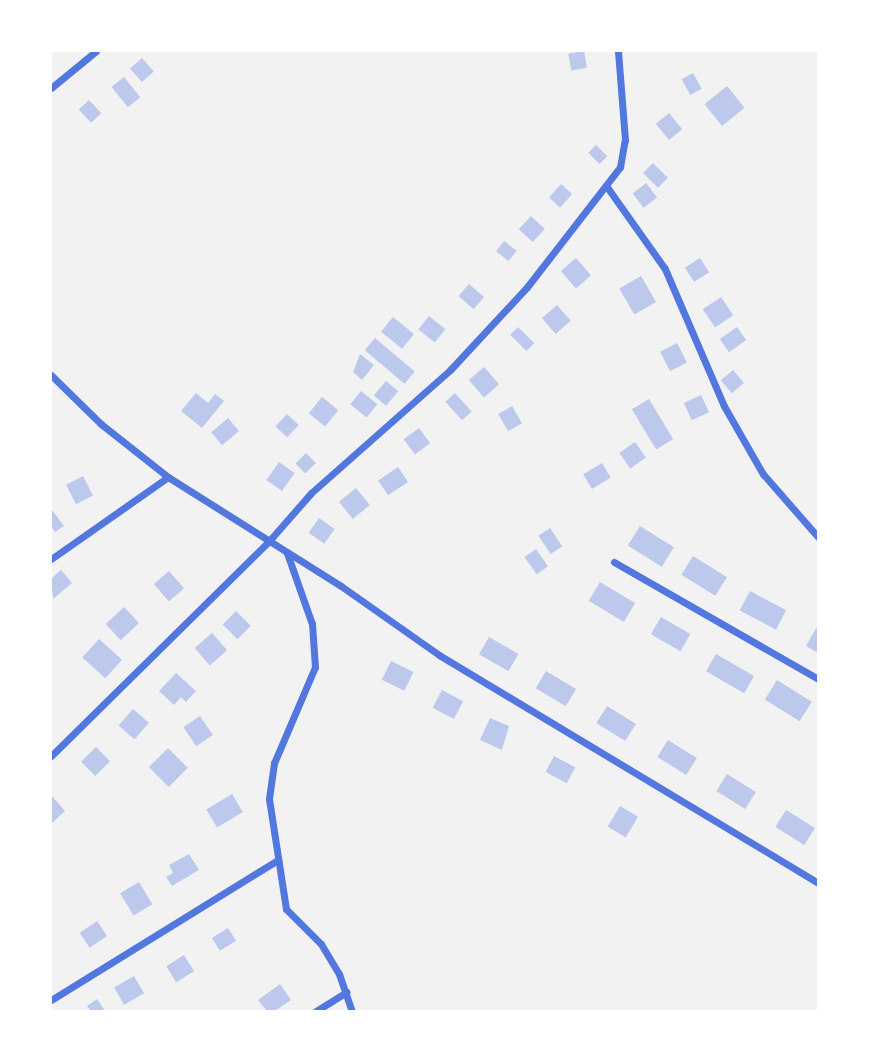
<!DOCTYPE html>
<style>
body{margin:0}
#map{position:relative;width:869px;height:1062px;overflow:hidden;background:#f2f2f2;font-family:"PT Sans",sans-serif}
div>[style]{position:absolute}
.building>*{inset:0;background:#bdc9ec;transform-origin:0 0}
.minor>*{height:7px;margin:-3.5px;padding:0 3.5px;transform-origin:3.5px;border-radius:3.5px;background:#5277de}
span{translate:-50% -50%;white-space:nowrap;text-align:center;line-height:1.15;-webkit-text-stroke:7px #fff;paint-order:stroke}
.frame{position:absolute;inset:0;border:52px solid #fff;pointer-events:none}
</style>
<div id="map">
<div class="building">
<i style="left:584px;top:51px;width:17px;height:16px;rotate:80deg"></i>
<i style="left:142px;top:58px;width:18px;height:16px;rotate:49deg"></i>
<i style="left:693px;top:73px;width:18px;height:13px;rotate:61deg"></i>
<i style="left:124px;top:77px;width:26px;height:16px;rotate:51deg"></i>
<i style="left:727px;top:86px;width:28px;height:29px;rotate:51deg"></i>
<i style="left:89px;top:100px;width:18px;height:14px;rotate:47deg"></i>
<i style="left:669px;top:113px;width:21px;height:17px;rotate:51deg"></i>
<i style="left:596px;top:145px;width:16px;height:11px;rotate:45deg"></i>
<i style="left:653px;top:163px;width:21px;height:14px;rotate:45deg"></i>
<i style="left:646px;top:183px;width:18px;height:17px;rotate:52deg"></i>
<i style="left:561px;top:184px;width:15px;height:18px;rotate:42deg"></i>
<i style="left:531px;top:216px;width:19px;height:18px;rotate:43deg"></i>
<i style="left:504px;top:241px;width:16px;height:13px;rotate:38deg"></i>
<i style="left:576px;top:258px;width:23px;height:20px;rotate:49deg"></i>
<i style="left:700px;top:258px;width:17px;height:18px;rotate:57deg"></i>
<i style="left:641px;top:276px;width:30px;height:25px;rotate:60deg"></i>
<i style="left:469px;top:284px;width:20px;height:16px;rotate:41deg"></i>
<i style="left:721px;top:297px;width:22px;height:22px;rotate:56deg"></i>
<i style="left:557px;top:305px;width:21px;height:20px;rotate:49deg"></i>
<i style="left:429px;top:316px;width:21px;height:17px;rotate:39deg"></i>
<i style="left:393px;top:317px;width:27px;height:19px;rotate:39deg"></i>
<i style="left:518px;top:327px;width:23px;height:11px;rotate:45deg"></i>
<i style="left:737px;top:327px;width:16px;height:21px;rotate:55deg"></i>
<i style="left:375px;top:338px;width:52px;height:16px;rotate:40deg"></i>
<i style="left:677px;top:343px;width:22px;height:19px;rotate:63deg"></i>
<i style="clip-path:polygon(360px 354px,374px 365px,362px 380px,353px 372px)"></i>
<i style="left:484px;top:367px;width:23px;height:20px;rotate:49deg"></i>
<i style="left:733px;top:370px;width:17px;height:16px;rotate:50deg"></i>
<i style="left:386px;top:381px;width:16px;height:19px;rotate:40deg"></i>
<i style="left:361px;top:391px;width:21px;height:17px;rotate:39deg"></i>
<i style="clip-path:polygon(196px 393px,208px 403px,215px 394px,224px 401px,202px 428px,181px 411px)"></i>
<i style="left:455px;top:393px;width:25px;height:13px;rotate:48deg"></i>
<i style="left:701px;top:395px;width:19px;height:19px;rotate:65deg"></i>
<i style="left:322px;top:397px;width:21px;height:21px;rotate:39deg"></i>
<i style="left:649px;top:399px;width:47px;height:20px;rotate:59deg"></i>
<i style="left:512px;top:406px;width:20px;height:16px;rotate:60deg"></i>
<i style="left:287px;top:414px;width:16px;height:17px;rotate:43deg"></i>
<i style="left:228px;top:418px;width:17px;height:22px;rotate:50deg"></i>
<i style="left:419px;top:428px;width:19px;height:19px;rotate:54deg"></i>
<i style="left:635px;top:442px;width:19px;height:19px;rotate:55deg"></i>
<i style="left:306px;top:453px;width:14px;height:15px;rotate:45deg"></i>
<i style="left:279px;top:462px;width:19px;height:22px;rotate:35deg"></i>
<i style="left:602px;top:463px;width:17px;height:22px;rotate:59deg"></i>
<i style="left:398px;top:467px;width:18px;height:24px;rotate:56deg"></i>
<i style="left:83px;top:476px;width:22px;height:19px;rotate:63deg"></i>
<i style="left:356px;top:488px;width:22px;height:22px;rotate:51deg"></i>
<i style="clip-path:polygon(52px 510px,64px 526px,55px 532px,51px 526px)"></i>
<i style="left:319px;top:518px;width:19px;height:18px;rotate:35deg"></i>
<i style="left:640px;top:526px;width:40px;height:23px;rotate:32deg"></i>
<i style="left:550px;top:528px;width:22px;height:14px;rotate:56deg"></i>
<i style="left:536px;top:549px;width:21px;height:14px;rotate:55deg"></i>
<i style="left:693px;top:556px;width:40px;height:22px;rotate:32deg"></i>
<i style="clip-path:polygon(61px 570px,72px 583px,53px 599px,51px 579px)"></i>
<i style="left:169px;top:571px;width:23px;height:20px;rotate:49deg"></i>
<i style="left:600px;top:582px;width:41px;height:22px;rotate:31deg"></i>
<i style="left:750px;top:591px;width:41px;height:22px;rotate:28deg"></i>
<i style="left:124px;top:607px;width:22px;height:25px;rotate:47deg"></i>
<i style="left:236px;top:611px;width:21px;height:19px;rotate:45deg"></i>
<i style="left:661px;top:617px;width:34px;height:20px;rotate:30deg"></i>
<i style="clip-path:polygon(818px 625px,818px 653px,806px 646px)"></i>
<i style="left:212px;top:633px;width:23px;height:23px;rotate:49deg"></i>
<i style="left:489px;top:637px;width:34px;height:20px;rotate:30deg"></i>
<i style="left:99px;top:639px;width:31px;height:25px;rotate:42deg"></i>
<i style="left:716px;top:654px;width:44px;height:20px;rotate:30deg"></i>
<i style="left:391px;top:661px;width:25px;height:21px;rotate:26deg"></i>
<i style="left:546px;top:671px;width:35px;height:20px;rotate:31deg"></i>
<i style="clip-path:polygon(176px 673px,196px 691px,186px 702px,181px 697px,174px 705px,159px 691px)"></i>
<i style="left:777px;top:680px;width:41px;height:23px;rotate:32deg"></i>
<i style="left:442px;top:690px;width:24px;height:20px;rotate:28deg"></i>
<i style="left:607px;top:706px;width:34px;height:20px;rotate:32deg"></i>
<i style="left:133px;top:709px;width:21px;height:22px;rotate:41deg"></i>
<i style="left:200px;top:716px;width:23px;height:20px;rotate:56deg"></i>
<i style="clip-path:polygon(490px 718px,509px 726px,502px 750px,480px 740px)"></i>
<i style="left:668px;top:740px;width:34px;height:20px;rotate:32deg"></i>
<i style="left:96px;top:747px;width:20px;height:21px;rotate:45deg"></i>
<i style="left:168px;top:748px;width:28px;height:27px;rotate:45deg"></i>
<i style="left:554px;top:756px;width:24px;height:18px;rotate:28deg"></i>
<i style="left:727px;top:774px;width:34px;height:20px;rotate:32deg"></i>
<i style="left:232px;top:794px;width:21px;height:30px;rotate:59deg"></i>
<i style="clip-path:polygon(51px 795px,65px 811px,51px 824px)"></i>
<i style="left:620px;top:806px;width:21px;height:24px;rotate:31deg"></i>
<i style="left:786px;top:810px;width:34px;height:20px;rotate:32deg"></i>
<i style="clip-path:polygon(189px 854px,199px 870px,172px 886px,166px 877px,173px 873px,169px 865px)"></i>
<i style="left:139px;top:882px;width:26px;height:22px;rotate:59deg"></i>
<i style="left:97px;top:921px;width:18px;height:21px;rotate:56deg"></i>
<i style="left:228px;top:928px;width:15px;height:19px;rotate:58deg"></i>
<i style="left:184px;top:955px;width:19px;height:21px;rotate:58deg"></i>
<i style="left:134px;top:976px;width:20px;height:23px;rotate:60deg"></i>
<i style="clip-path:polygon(280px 984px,291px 1000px,275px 1011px,267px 1011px,258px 1000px)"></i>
<i style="clip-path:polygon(97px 999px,105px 1011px,91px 1011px,87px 1006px)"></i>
</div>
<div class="minor">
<i style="left:51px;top:88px;width:58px;rotate:-39.4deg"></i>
<i style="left:607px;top:187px;width:100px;rotate:54.7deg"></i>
<i style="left:665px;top:269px;width:149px;rotate:66.7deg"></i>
<i style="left:724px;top:406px;width:78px;rotate:60.2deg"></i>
<i style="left:763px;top:474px;width:84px;rotate:48.9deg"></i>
<i style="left:51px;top:375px;width:70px;rotate:44.4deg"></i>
<i style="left:101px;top:424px;width:85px;rotate:38.3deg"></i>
<i style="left:168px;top:477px;width:204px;rotate:32.2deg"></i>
<i style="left:341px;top:586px;width:120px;rotate:35.1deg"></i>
<i style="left:439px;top:655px;width:442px;rotate:31deg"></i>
<i style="left:287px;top:553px;width:75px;rotate:70.6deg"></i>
<i style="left:312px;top:624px;width:43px;rotate:86deg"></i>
<i style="left:315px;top:667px;width:104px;rotate:113.1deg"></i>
<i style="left:274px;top:763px;width:36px;rotate:98deg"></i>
<i style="left:269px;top:799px;width:111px;rotate:81.2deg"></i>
<i style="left:286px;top:909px;width:49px;rotate:45deg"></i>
<i style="left:321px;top:944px;width:35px;rotate:59deg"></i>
<i style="left:339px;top:974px;width:39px;rotate:71deg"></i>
<i style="left:51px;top:559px;width:143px;rotate:-35deg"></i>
<i style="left:614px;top:562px;width:235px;rotate:29.8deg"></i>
<i style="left:51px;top:756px;width:306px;rotate:-44.6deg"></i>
<i style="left:269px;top:541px;width:64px;rotate:-48.8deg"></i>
<i style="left:311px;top:493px;width:186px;rotate:-41.5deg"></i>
<i style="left:450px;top:370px;width:113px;rotate:-47.1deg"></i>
<i style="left:527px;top:287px;width:152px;rotate:-52.2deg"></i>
<i style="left:620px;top:167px;width:27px;rotate:-80deg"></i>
<i style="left:625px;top:140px;width:89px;rotate:-94.5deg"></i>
<i style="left:51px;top:1000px;width:267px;rotate:-31.7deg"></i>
<i style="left:316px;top:1011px;width:36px;rotate:-32deg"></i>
</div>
<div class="frame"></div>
</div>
